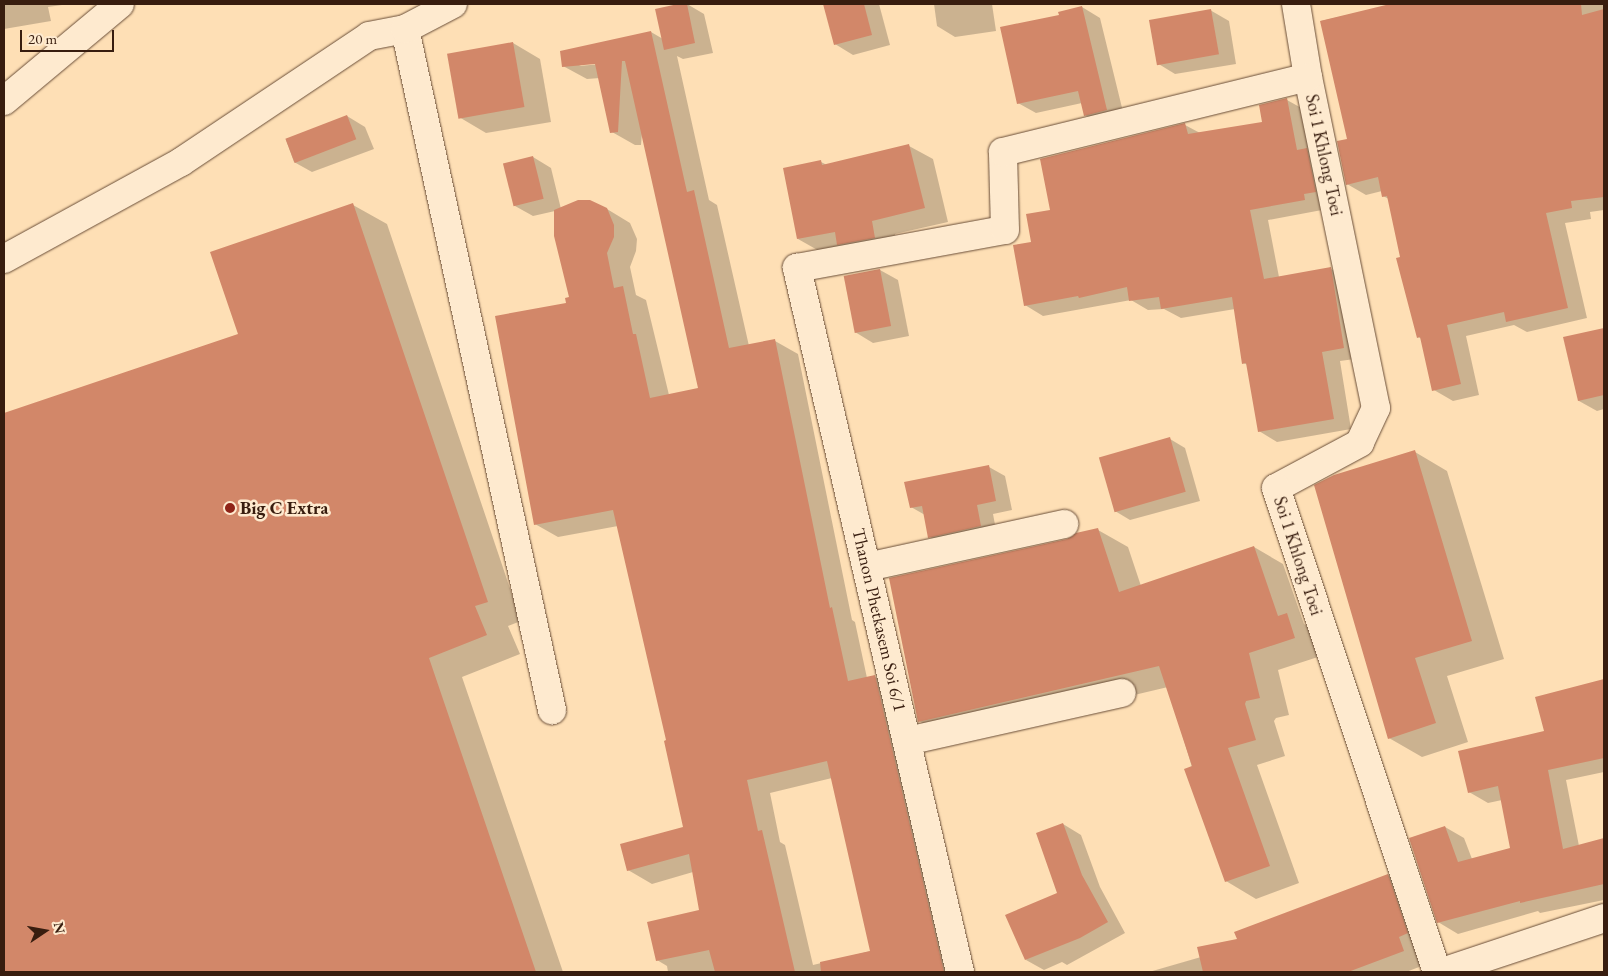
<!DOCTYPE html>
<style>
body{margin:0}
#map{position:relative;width:1608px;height:976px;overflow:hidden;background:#fedfb5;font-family:"EB Garamond",serif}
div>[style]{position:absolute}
.shadow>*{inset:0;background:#0003}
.building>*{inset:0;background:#d28769;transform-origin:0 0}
.roads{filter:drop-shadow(0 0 1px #6a4e38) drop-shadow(0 0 1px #6a4e38)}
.minor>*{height:28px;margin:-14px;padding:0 14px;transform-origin:14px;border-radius:14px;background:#feeacf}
.dots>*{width:14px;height:14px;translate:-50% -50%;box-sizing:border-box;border:2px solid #feeacf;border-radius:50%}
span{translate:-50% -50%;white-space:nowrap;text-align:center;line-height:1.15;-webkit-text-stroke:5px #feeacf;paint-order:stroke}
.street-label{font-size:18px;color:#381d0f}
.poi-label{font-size:18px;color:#381d0f;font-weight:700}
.left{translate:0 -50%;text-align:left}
.frame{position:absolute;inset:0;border:5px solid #381d0f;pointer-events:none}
.north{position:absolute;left:20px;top:906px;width:50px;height:50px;-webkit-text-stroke:4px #feeacf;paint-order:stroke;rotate:78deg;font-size:14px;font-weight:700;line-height:20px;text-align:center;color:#381d0f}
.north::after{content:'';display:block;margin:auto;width:18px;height:22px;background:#381d0f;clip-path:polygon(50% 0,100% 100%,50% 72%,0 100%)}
.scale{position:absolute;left:20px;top:30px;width:94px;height:22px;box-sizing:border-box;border:2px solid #381d0f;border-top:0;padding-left:6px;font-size:15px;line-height:18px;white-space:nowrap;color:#381d0f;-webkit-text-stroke:4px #feeacf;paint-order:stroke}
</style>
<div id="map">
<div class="shadow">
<i style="clip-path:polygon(4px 4px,69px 4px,48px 7px,51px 21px,4px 29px)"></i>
<i style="clip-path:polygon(evenodd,687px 4px,704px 14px,713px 53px,683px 59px,677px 56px,709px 200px,717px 205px,749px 346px,775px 341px,798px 354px,852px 620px,855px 622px,867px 678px,875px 677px,898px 690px,963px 972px,668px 972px,667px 966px,657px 960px,701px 911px,693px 872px,652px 884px,628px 870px,684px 828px,668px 741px,618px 526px,558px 537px,535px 524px,567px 304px,570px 298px,555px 211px,533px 216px,515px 206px,533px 157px,551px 168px,561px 209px,607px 209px,630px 223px,637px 239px,636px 251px,630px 267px,636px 295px,646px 300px,669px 395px,699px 389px,642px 133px,641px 145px,635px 145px,612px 132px,600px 78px,587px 79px,563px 66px,561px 52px,651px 32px,663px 39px,657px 10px,687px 4px,585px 63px,601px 64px,579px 66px,585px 63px,687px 4px,832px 778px,871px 951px,813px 965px,785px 845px,780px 842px,770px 793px,832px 778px)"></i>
<i style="clip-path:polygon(824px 4px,879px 4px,890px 45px,853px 55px,835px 44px)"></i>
<i style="clip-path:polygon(934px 4px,992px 4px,996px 31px,955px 37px,937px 26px)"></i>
<i style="clip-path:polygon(1396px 4px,1604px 4px,1604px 210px,1590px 212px,1591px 219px,1565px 223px,1587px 318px,1527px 332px,1514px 325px,1466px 336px,1479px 395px,1453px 401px,1434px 390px,1422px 339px,1418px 337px,1389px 199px,1383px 196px,1382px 191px,1366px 195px,1347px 184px,1348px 139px,1321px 21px)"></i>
<i style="clip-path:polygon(1082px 7px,1100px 18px,1125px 120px,1103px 126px,1085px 115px,1082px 103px,1036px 113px,1018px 103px,1060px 16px)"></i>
<i style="clip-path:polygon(1210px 10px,1229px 21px,1236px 64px,1175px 74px,1157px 63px)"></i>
<i style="clip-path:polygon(513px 43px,540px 59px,551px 122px,486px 133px,459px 117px)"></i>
<i style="clip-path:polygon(1287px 100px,1305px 110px,1322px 210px,1268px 220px,1279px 277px,1331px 269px,1349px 279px,1362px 358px,1340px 361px,1351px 429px,1277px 442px,1259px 431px,1248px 365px,1243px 363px,1235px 309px,1181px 318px,1164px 309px,1148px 310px,1131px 300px,1043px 316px,1025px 305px,1032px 243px,1051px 211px,1185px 125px,1200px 133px,1263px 124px)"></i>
<i style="clip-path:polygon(347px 116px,365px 127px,374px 149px,312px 172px,294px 162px,286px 140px)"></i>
<i style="clip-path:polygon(909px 146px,933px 159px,948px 222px,895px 234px,898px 251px,821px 252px,798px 239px,821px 162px,827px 165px)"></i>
<i style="clip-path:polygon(353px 205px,387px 224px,521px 621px,508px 626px,520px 654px,462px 677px,563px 972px,4px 972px,4px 415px,239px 335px)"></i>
<i style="clip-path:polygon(880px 270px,898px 280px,909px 336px,873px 343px,855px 332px)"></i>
<i style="clip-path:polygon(1604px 329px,1604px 409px,1597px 411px,1579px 401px,1565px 338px)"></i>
<i style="clip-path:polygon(1170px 439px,1185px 448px,1200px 501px,1130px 520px,1115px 511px)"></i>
<i style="clip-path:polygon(1415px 452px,1447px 471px,1504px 659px,1447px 676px,1468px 742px,1422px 757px,1389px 738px)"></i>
<i style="clip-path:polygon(989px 467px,1005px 476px,1012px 510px,993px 514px,997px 535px,946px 546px,930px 537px,925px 515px,911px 507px)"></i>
<i style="clip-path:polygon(1098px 530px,1128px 547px,1141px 586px,1254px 547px,1283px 564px,1304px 624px,1317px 632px,1324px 655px,1278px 670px,1289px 715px,1276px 718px,1274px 721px,1285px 756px,1257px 765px,1299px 883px,1256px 899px,1226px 881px,1168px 687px,949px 739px,919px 721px,1068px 540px)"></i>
<i style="clip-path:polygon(1604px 680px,1604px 772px,1566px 780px,1579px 846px,1604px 839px,1604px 900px,1540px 913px,1538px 911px,1458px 934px,1438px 922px,1445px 827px,1464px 838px,1472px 859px,1511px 849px,1502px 800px,1488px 803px,1469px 792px,1545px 732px)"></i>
<i style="clip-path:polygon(1063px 824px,1081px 835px,1100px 887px,1125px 933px,1067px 965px,1062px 962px,1044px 970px,1026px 960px,1059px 893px)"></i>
<i style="clip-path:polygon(1388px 875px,1411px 889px,1427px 964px,1406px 972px,1149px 972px,1201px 957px)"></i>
</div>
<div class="building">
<i style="clip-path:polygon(678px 4px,687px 4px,695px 43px,664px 50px,655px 9px)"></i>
<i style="clip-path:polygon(823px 4px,864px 4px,872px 35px,834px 45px)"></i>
<i style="clip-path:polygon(1390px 4px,1581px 4px,1582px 15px,1604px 9px,1604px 197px,1571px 201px,1572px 208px,1546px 213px,1568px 308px,1506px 322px,1504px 312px,1447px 325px,1461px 384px,1432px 391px,1420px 337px,1417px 338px,1396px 258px,1400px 257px,1387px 196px,1382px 197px,1378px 177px,1346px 185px,1337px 141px,1347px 139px,1320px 21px)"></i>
<i style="clip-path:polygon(1082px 6px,1107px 110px,1084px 116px,1078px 91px,1017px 104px,1000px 27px,1059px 15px,1058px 12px)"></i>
<i style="left:1211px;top:9px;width:46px;height:63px;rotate:80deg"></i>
<i style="clip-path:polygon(651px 31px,687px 192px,694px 190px,729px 348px,775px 339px,830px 608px,832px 607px,848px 681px,875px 675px,944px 972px,821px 972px,820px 962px,870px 951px,827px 761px,747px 780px,758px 831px,762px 830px,795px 972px,715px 972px,709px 950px,656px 961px,647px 922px,699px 910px,689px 854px,627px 871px,620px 844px,683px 827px,664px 741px,666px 740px,613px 510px,534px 525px,495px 316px,566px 303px,565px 298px,569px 297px,554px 236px,554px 210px,578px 200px,590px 200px,607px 208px,614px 225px,614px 237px,607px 253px,614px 288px,623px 286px,633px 334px,636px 334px,650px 398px,698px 388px,625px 61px,622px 61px,618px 132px,610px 133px,595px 64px,562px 67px,560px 51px)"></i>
<i style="left:513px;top:42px;width:66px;height:67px;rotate:80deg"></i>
<i style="clip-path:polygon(1287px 98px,1297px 150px,1307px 148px,1316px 192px,1304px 194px,1305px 200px,1250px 210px,1264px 279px,1331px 267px,1344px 348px,1322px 352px,1334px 419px,1258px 432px,1246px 363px,1242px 364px,1232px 297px,1161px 309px,1159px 297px,1129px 301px,1127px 287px,1079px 298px,1078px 296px,1024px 306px,1013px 245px,1031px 242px,1026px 214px,1050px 210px,1040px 159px,1185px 123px,1188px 134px,1262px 122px,1259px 105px)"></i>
<i style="left:347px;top:115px;width:26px;height:66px;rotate:69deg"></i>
<i style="clip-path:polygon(909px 144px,925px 208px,872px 221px,875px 238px,837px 245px,835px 232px,797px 239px,783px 168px,821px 160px,822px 165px)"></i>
<i style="left:533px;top:156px;width:44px;height:31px;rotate:76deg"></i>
<i style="clip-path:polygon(353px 203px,488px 602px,475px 606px,487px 635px,429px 658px,536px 972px,4px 972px,4px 413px,238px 334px,210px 252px)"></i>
<i style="left:880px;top:269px;width:58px;height:37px;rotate:79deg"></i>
<i style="clip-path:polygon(1604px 328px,1604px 395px,1578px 401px,1563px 337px)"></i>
<i style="left:1170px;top:437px;width:57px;height:74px;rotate:74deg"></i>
<i style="clip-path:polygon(1415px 450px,1472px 641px,1415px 658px,1436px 723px,1388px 739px,1314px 485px,1334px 475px)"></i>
<i style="clip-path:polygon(989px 465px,996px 501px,977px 505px,981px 526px,928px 538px,922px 506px,910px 508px,904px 482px)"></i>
<i style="clip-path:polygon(1098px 528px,1119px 592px,1254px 546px,1278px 616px,1287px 613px,1295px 638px,1249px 653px,1260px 698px,1246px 701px,1245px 704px,1256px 740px,1228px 748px,1270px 866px,1225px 882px,1184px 769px,1192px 766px,1159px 666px,918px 722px,889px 578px,1067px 539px,1076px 533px)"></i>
<i style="clip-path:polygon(1604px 679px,1604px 758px,1548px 770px,1563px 849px,1604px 838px,1604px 884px,1520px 903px,1520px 901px,1437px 923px,1409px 838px,1445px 826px,1458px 862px,1510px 848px,1498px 786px,1468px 793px,1458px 751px,1544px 731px,1535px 697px)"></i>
<i style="clip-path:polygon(1063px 823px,1082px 875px,1108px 922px,1080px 938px,1025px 960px,1005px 915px,1057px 893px,1036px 833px)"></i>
<i style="clip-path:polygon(1388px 874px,1408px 933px,1399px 937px,1404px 951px,1348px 972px,1203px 972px,1197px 947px,1237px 939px,1234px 932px)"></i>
</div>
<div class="roads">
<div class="minor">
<i style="left:1296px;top:4px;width:74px;rotate:80.7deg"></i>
<i style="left:1308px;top:77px;width:338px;rotate:78.4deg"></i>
<i style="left:1376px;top:408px;width:38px;rotate:115deg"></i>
<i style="left:1360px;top:443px;width:95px;rotate:151.8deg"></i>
<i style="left:1276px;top:488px;width:510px;rotate:71.6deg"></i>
<i style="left:405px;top:29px;width:697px;rotate:77.82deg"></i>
<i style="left:4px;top:101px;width:151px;rotate:-39.9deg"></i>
<i style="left:4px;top:259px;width:202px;rotate:-28.7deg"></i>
<i style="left:181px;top:162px;width:226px;rotate:-33.8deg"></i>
<i style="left:369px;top:36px;width:37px;rotate:-11deg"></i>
<i style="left:405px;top:29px;width:54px;rotate:-27.5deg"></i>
<i style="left:867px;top:567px;width:202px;rotate:-12.3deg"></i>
<i style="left:907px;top:741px;width:220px;rotate:-12.6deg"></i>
<i style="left:960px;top:972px;width:723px;rotate:-103.04deg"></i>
<i style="left:797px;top:268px;width:211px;rotate:-10.4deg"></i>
<i style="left:1005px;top:230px;width:78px;rotate:-91.5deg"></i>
<i style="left:1003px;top:152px;width:314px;rotate:-13.8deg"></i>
<i style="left:1442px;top:972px;width:171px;rotate:-18.4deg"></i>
</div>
</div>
<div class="dots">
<i style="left:230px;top:508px;background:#8f2418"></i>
</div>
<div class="street-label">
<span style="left:1324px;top:155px;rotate:78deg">Soi 1 Khlong Toei</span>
<span style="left:1298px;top:556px;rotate:72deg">Soi 1 Khlong Toei</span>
<span style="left:879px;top:620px;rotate:77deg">Thanon Phetkasem Soi 6/1</span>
</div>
<div class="poi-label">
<span class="left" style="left:240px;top:508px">Big C Extra</span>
</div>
<div class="frame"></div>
<div class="north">N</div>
<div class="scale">20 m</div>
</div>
